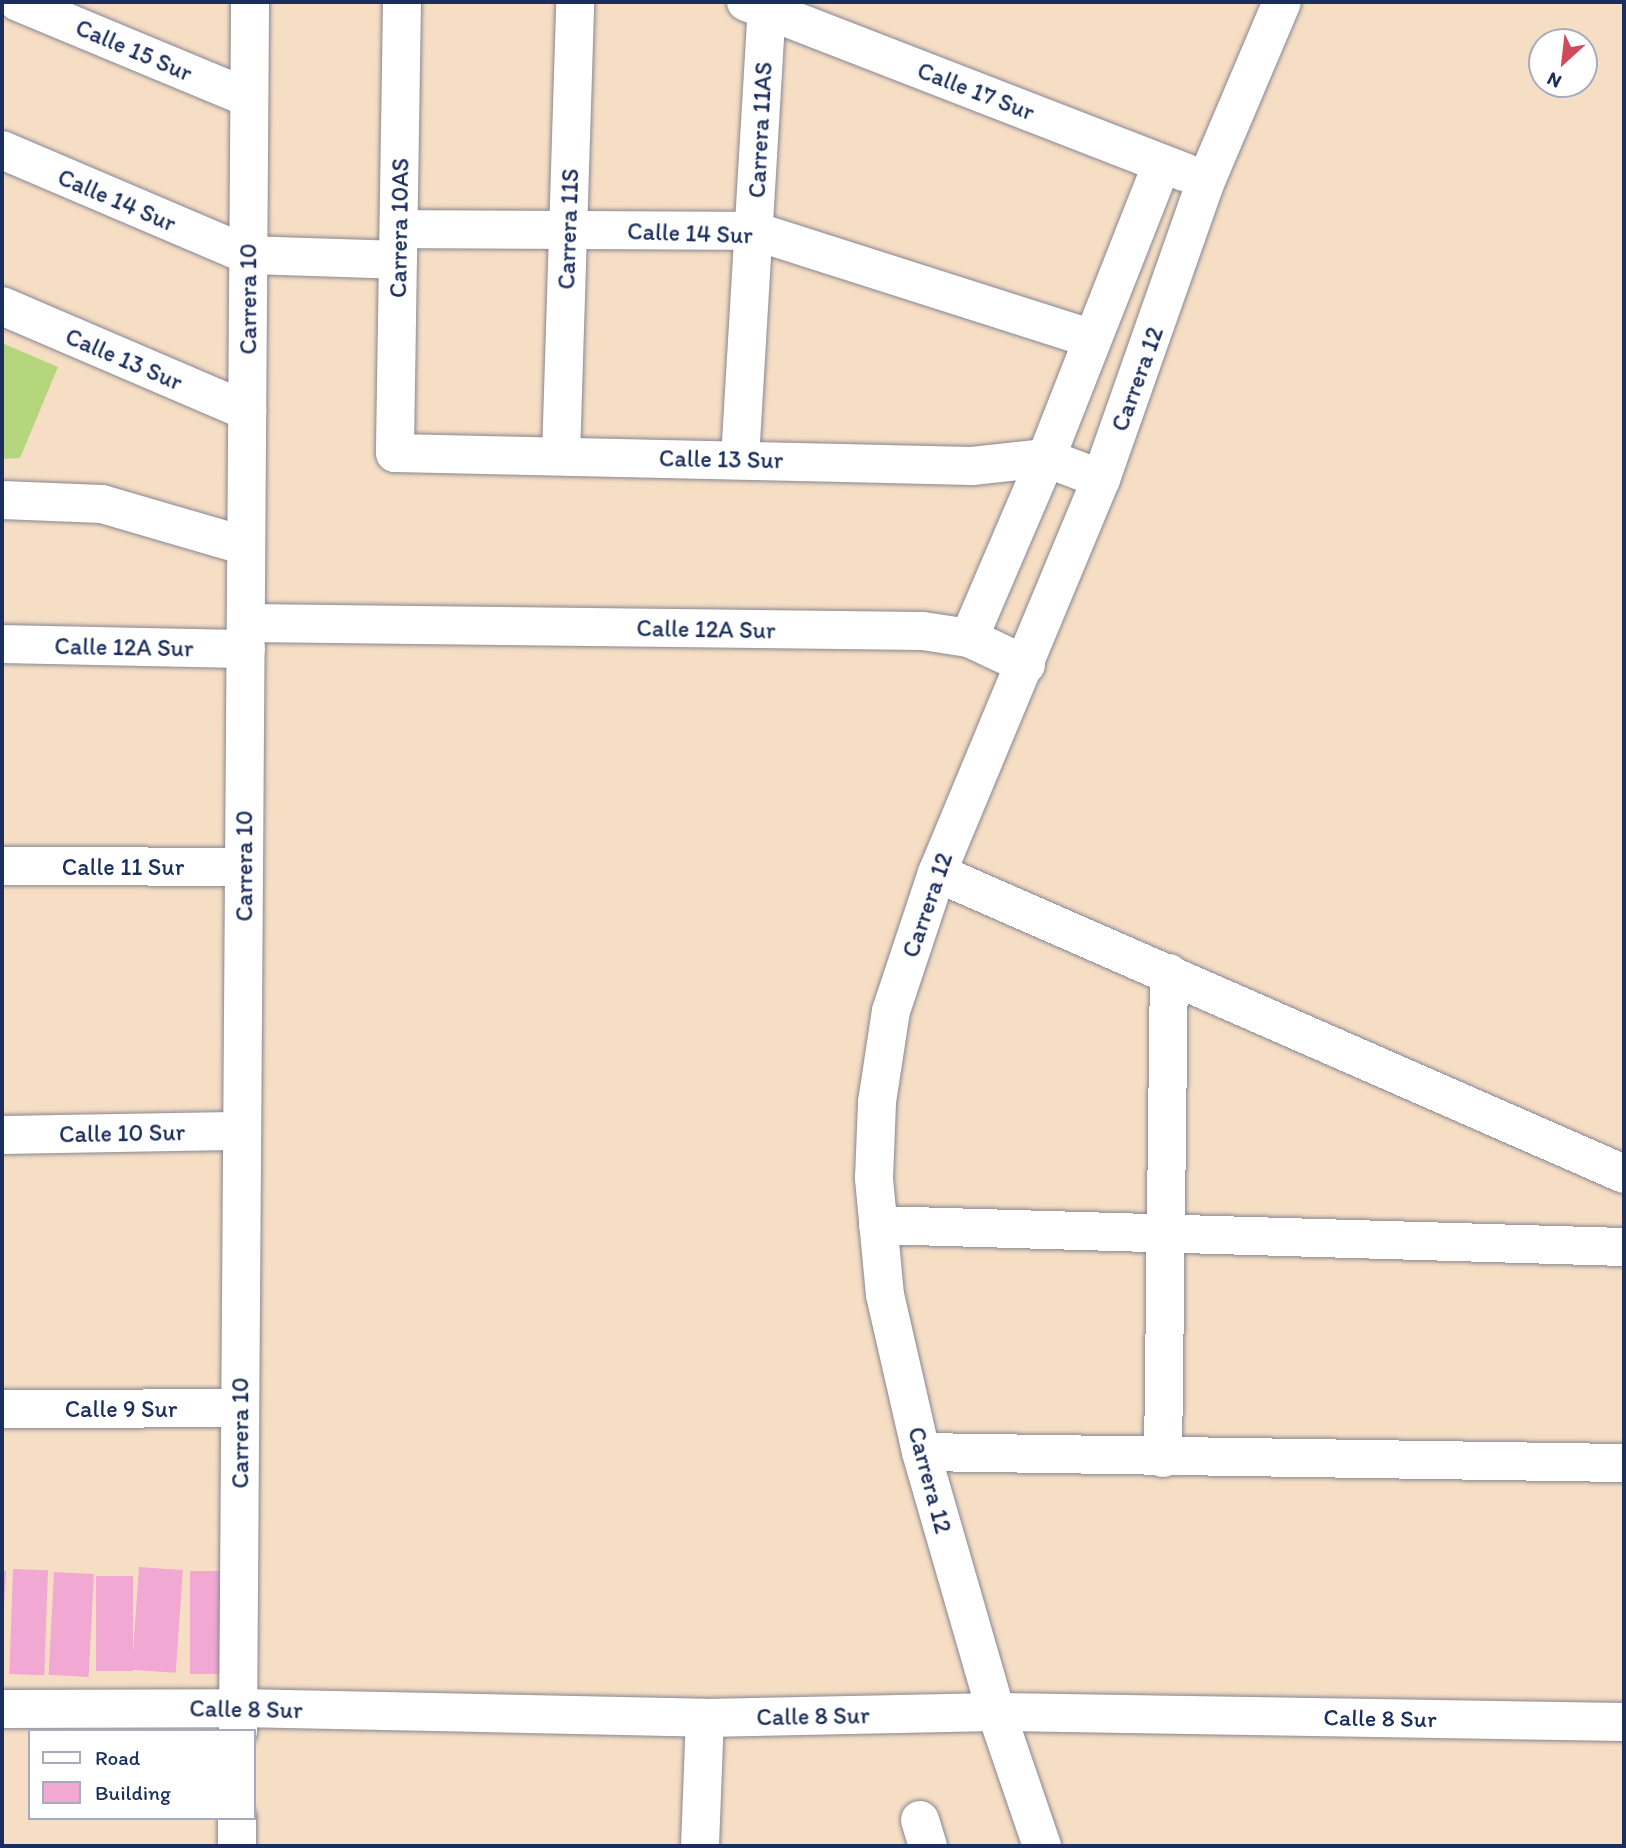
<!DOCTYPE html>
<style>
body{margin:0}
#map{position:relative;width:1626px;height:1848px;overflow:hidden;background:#f6dec4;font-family:Itim,sans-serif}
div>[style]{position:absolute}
.green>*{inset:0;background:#b6d67e}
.building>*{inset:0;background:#f1a8d3;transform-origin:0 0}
.roads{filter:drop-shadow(0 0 2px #888691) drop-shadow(0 0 2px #888691)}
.minor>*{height:38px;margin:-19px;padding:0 19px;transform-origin:19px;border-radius:19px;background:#fff}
.major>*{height:38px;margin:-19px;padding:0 19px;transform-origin:19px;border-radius:19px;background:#fff}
span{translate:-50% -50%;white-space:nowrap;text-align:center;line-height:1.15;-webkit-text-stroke:7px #fff;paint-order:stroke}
.street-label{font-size:24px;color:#1b2f5e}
.frame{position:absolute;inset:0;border:4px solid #1b2f5e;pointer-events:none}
.legend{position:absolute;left:28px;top:1729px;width:228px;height:91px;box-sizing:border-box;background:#fff;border:2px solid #a4acbf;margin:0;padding:9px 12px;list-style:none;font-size:21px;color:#1b2f5e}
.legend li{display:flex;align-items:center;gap:14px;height:35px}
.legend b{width:35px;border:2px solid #a4acbf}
.north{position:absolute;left:1528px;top:28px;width:70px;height:70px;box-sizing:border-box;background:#fff;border:2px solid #a4acbf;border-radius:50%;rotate:207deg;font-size:19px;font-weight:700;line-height:28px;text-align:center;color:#1b2f5e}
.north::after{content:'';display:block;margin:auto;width:24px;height:32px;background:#d1495b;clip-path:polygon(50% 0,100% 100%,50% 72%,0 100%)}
</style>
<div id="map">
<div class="green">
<i style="clip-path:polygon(2px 343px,58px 367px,20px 458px,2px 459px)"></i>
</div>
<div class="building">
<i style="left:139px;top:1567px;width:44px;height:103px;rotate:4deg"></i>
<i style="left:13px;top:1569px;width:35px;height:105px;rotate:2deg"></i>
<i style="clip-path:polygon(2px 1571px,6px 1571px,4px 1607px,2px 1607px)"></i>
<i style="left:190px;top:1571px;width:38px;height:103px"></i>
<i style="left:54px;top:1572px;width:40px;height:103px;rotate:3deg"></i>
<i style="left:96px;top:1576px;width:37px;height:95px"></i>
</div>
<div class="roads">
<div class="minor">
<i style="left:18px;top:2px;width:250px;rotate:22.6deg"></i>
<i style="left:402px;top:2px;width:451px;rotate:90.9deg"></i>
<i style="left:395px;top:453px;width:577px;rotate:1.29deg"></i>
<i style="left:972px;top:466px;width:74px;rotate:-6.2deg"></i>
<i style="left:1046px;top:458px;width:59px;rotate:20.9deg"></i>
<i style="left:746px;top:2px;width:471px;rotate:21.2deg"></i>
<i style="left:2px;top:150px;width:267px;rotate:23.1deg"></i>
<i style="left:248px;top:255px;width:150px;rotate:1.9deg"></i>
<i style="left:399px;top:229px;width:355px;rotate:0.3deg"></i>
<i style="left:754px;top:231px;width:355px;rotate:17.7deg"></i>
<i style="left:2px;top:306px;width:267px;rotate:23.2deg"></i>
<i style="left:561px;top:456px;width:454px;rotate:-88.2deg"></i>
<i style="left:740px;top:459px;width:450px;rotate:-86.6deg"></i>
<i style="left:2px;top:500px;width:100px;rotate:2.3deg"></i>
<i style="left:102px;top:504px;width:150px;rotate:16.3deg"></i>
<i style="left:246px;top:623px;width:677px;rotate:0.68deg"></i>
<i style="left:923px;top:631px;width:47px;rotate:8.7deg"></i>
<i style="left:969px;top:638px;width:196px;rotate:-66.8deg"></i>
<i style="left:1046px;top:458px;width:316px;rotate:-68.5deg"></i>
<i style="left:969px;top:638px;width:63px;rotate:25.3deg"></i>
<i style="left:2px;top:644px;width:244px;rotate:1.2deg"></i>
<i style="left:2px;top:866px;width:242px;rotate:0.2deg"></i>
<i style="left:937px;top:873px;width:750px;rotate:23.66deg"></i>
<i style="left:2px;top:1135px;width:240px;rotate:-1deg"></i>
<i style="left:878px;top:1225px;width:746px;rotate:1.69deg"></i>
<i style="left:2px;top:1409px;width:238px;rotate:-0.2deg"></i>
<i style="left:921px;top:1452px;width:703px;rotate:0.9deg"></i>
<i style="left:1163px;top:1458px;width:485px;rotate:-89.3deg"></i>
<i style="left:2px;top:1709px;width:236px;rotate:-0.2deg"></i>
<i style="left:238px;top:1708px;width:467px;rotate:1.2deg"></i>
<i style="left:705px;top:1718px;width:291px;rotate:-1.2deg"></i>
<i style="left:996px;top:1712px;width:628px;rotate:0.91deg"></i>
<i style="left:238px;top:1731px;width:1729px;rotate:-89.6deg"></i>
<i style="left:920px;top:1820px;width:27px;rotate:73deg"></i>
<i style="left:237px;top:1846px;width:28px;rotate:-90deg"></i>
<i style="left:700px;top:1846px;width:128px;rotate:-87.8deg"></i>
</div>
<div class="major">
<i style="left:1042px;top:1846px;width:142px;rotate:-108.9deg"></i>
<i style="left:996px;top:1712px;width:271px;rotate:-106.1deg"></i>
<i style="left:921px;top:1452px;width:161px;rotate:-102.9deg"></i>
<i style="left:885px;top:1295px;width:118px;rotate:-95.4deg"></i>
<i style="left:874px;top:1178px;width:76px;rotate:-87.7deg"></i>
<i style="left:877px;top:1102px;width:92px;rotate:-81.3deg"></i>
<i style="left:891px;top:1011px;width:145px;rotate:-71.6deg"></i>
<i style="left:937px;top:873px;width:427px;rotate:-67.4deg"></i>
<i style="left:1101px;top:479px;width:316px;rotate:-70.6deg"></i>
<i style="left:1206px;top:181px;width:194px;rotate:-67deg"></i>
</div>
</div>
<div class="street-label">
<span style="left:134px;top:50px;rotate:23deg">Calle 15 Sur</span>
<span style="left:976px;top:91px;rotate:21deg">Calle 17 Sur</span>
<span style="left:760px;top:130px;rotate:-87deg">Carrera 11AS</span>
<span style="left:117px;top:200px;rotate:23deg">Calle 14 Sur</span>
<span style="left:399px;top:228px;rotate:-89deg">Carrera 10AS</span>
<span style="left:568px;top:229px;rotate:-88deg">Carrera 11S</span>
<span style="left:690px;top:233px;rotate:2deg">Calle 14 Sur</span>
<span style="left:248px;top:299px;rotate:-90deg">Carrera 10</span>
<span style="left:124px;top:359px;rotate:23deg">Calle 13 Sur</span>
<span style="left:1137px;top:379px;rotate:-70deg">Carrera 12</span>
<span style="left:721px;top:459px;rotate:1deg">Calle 13 Sur</span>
<span style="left:706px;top:629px;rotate:1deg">Calle 12A Sur</span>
<span style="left:124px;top:647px;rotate:1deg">Calle 12A Sur</span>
<span style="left:244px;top:866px;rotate:-90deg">Carrera 10</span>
<span style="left:123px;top:867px">Calle 11 Sur</span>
<span style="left:927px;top:905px;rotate:-71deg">Carrera 12</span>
<span style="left:122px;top:1133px;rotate:-1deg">Calle 10 Sur</span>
<span style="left:121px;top:1409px">Calle 9 Sur</span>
<span style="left:240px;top:1433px;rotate:-90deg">Carrera 10</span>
<span style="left:930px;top:1480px;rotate:75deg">Carrera 12</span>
<span style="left:246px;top:1709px;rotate:1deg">Calle 8 Sur</span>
<span style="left:813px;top:1716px;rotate:-1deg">Calle 8 Sur</span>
<span style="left:1380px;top:1718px;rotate:1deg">Calle 8 Sur</span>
</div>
<div class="frame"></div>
<ul class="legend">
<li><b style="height:9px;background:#fff"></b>Road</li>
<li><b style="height:19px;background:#f1a8d3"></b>Building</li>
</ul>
<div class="north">N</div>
</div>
